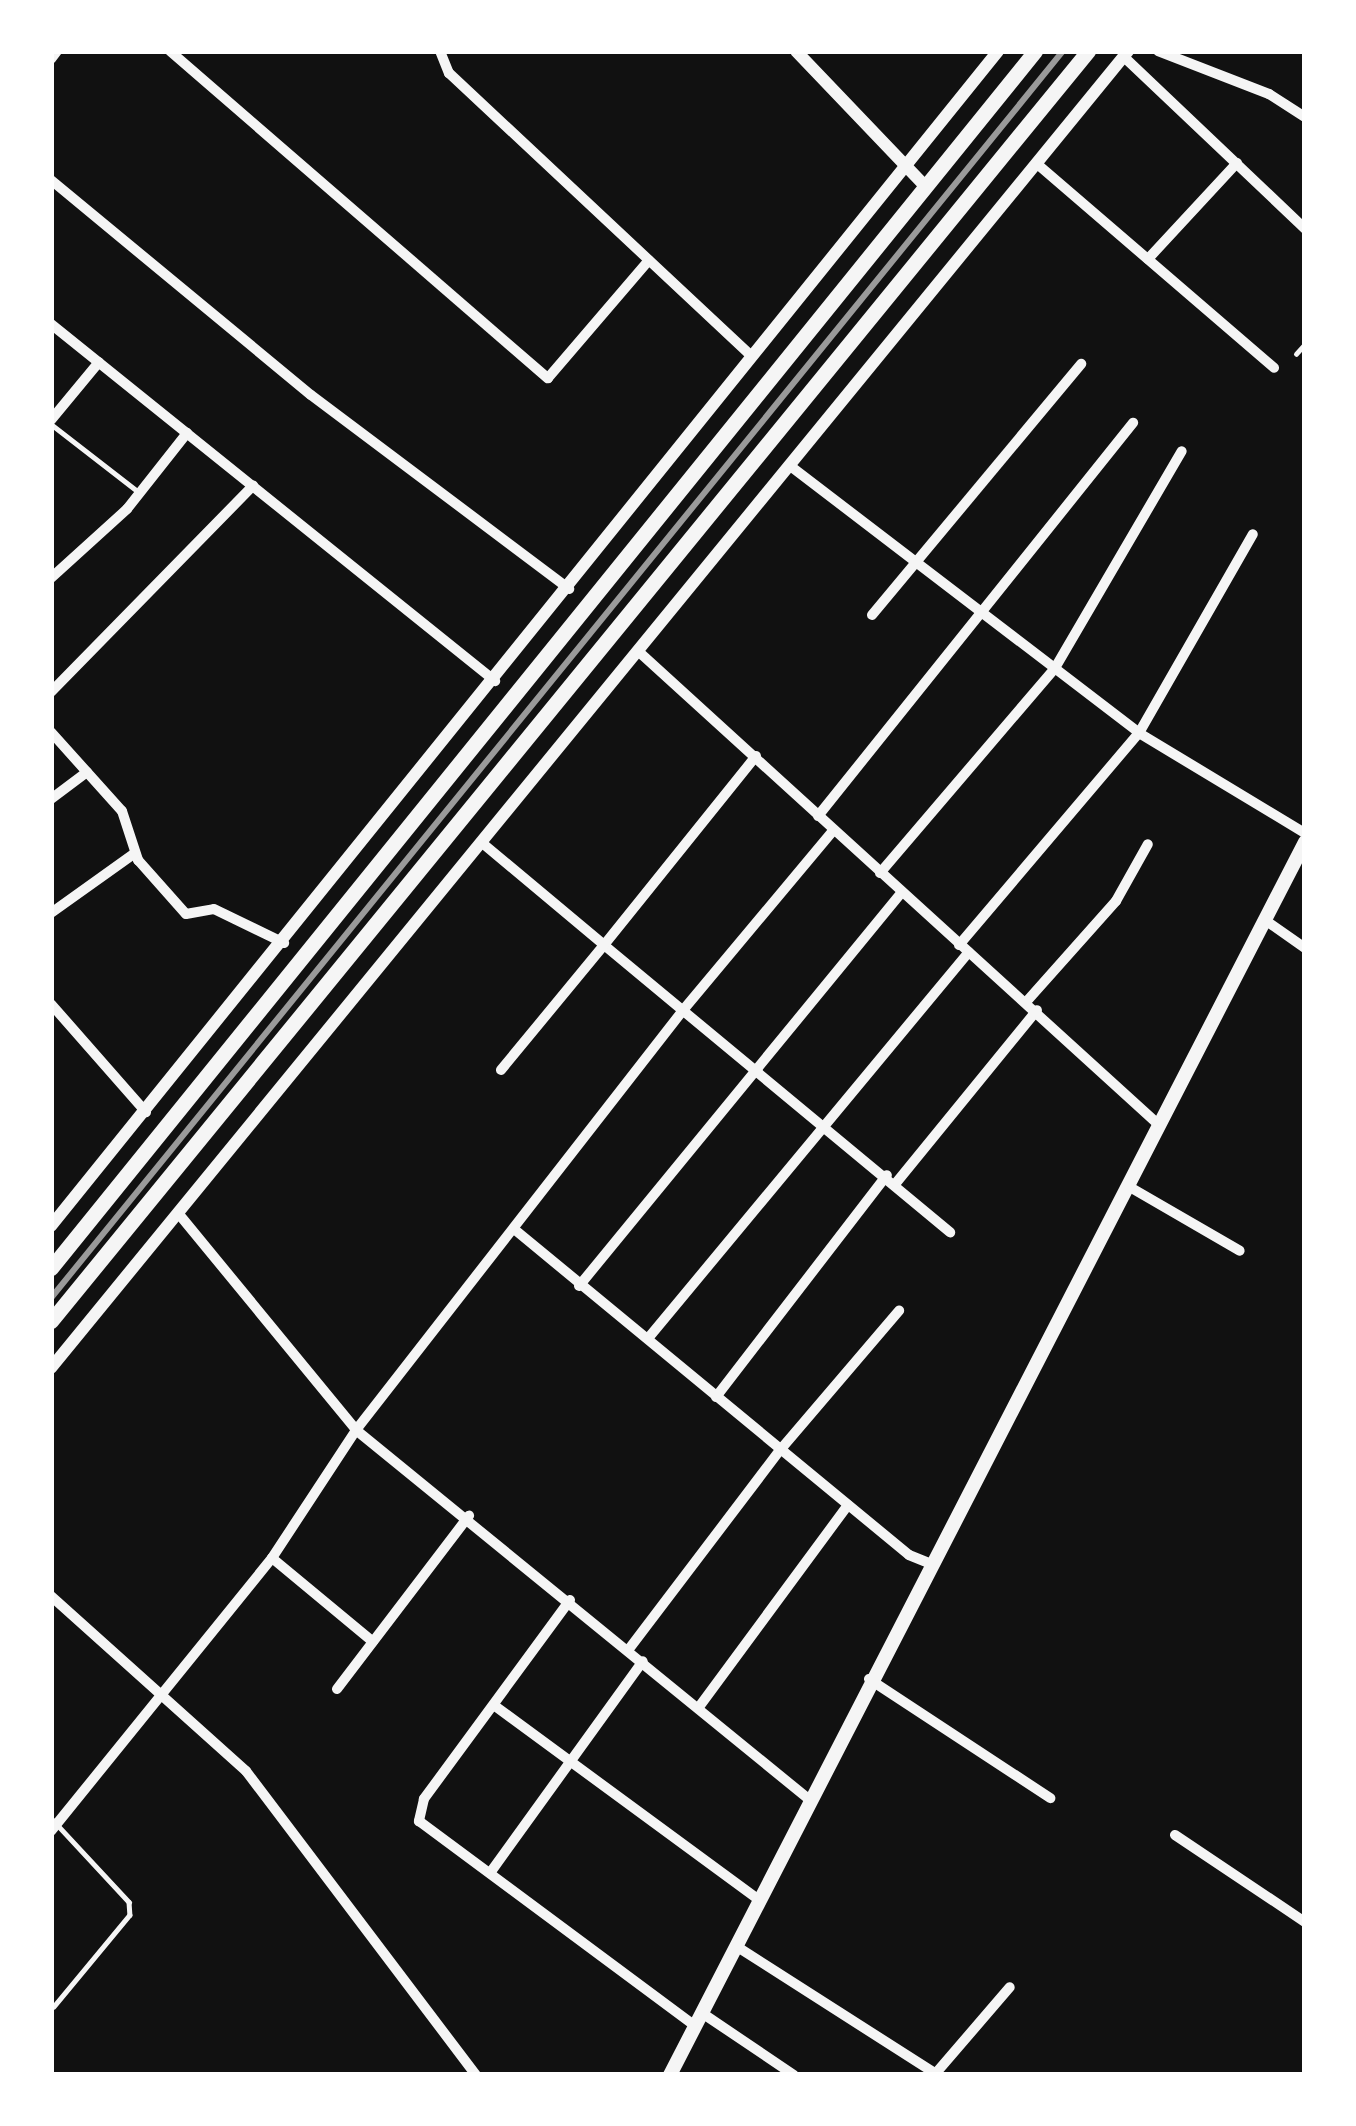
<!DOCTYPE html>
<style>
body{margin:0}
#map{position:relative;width:1356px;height:2126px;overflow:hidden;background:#111;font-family:"Nunito Sans",sans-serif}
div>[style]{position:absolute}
.service>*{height:4.5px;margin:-2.25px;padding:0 2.25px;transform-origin:2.25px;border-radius:2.25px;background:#f5f5f5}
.minor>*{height:10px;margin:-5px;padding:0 5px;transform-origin:5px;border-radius:5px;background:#f5f5f5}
.tertiary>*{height:12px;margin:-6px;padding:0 6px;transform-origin:6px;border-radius:6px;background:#f5f5f5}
.secondary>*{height:14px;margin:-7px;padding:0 7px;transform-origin:7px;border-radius:7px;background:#f5f5f5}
.primary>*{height:15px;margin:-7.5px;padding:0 7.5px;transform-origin:7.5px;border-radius:7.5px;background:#f5f5f5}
.rail>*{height:6px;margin:-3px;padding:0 3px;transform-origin:3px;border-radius:3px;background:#9a9a9a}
span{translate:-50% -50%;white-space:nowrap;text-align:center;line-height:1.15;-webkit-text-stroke:10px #fff;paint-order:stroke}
.frame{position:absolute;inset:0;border:54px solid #fff;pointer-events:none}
</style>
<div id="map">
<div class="service">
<i style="left:1296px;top:354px;width:13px;rotate:-48deg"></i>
<i style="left:51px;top:424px;width:113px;rotate:37.8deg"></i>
<i style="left:51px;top:1818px;width:115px;rotate:47.1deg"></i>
<i style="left:129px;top:1902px;width:13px;rotate:86deg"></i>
<i style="left:130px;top:1915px;width:119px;rotate:129.6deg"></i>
</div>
<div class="minor">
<i style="left:170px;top:51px;width:500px;rotate:40.9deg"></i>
<i style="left:548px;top:378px;width:155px;rotate:-49.4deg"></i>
<i style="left:440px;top:51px;width:24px;rotate:68deg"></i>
<i style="left:449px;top:73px;width:412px;rotate:43.1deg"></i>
<i style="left:1158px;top:51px;width:119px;rotate:21.2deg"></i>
<i style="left:1269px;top:94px;width:43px;rotate:32.6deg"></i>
<i style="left:1123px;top:56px;width:251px;rotate:43.5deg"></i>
<i style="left:51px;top:59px;width:10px;rotate:-53deg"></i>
<i style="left:1036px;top:163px;width:314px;rotate:40.7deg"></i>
<i style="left:51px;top:180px;width:337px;rotate:39.6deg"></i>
<i style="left:311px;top:395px;width:323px;rotate:36.9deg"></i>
<i style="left:1148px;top:259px;width:131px;rotate:-47.2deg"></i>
<i style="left:51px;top:324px;width:570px;rotate:38.8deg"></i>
<i style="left:51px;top:420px;width:75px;rotate:-50.4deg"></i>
<i style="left:789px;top:465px;width:441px;rotate:37.4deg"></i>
<i style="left:1139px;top:733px;width:194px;rotate:31.1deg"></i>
<i style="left:51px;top:578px;width:103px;rotate:-42.2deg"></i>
<i style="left:127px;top:509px;width:97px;rotate:-51.7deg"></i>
<i style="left:872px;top:615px;width:327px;rotate:-50.2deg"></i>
<i style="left:638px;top:651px;width:704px;rotate:42.3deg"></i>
<i style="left:51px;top:692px;width:289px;rotate:-45.6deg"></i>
<i style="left:51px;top:732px;width:106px;rotate:48.1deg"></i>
<i style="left:122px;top:811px;width:52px;rotate:71.9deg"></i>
<i style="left:138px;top:860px;width:72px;rotate:48.4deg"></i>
<i style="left:186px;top:914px;width:28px;rotate:-10deg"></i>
<i style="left:214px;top:909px;width:78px;rotate:25.9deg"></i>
<i style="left:756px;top:756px;width:243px;rotate:128.8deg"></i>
<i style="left:604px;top:945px;width:450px;rotate:39.7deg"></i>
<i style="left:51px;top:799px;width:45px;rotate:-36.9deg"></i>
<i style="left:818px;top:816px;width:504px;rotate:-51.29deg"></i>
<i style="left:481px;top:842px;width:160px;rotate:39.9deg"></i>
<i style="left:604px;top:945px;width:162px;rotate:129.5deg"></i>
<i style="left:880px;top:873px;width:270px;rotate:-49.5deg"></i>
<i style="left:1055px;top:668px;width:251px;rotate:-59.7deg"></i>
<i style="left:51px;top:913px;width:103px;rotate:-35.5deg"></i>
<i style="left:1265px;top:920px;width:49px;rotate:35deg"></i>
<i style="left:959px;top:945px;width:278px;rotate:-49.7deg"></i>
<i style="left:1139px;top:733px;width:229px;rotate:-60.2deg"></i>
<i style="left:1027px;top:1001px;width:134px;rotate:-48.3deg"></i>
<i style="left:1116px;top:901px;width:65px;rotate:-60.7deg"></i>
<i style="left:51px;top:1004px;width:144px;rotate:48.7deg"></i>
<i style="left:896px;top:1183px;width:223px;rotate:-50.8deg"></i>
<i style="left:1128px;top:1186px;width:129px;rotate:30.1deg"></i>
<i style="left:178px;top:1213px;width:281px;rotate:50.6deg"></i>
<i style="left:356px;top:1430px;width:587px;rotate:39.19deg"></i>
<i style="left:514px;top:1229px;width:512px;rotate:39.53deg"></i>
<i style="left:909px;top:1555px;width:22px;rotate:22deg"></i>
<i style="left:579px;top:1286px;width:509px;rotate:-50.66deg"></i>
<i style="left:650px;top:1336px;width:499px;rotate:-50.3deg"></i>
<i style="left:716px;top:1397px;width:280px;rotate:-52.4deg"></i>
<i style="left:272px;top:1558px;width:131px;rotate:39.7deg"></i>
<i style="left:51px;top:1596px;width:262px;rotate:41.9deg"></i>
<i style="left:246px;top:1771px;width:381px;rotate:52.9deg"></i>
<i style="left:570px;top:1600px;width:247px;rotate:126.3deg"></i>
<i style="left:424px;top:1799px;width:23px;rotate:103deg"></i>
<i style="left:419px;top:1821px;width:344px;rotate:36.6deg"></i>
<i style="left:629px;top:1649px;width:251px;rotate:-52.8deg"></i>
<i style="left:781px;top:1449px;width:182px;rotate:-49.5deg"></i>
<i style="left:869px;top:1679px;width:217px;rotate:33.3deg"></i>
<i style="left:337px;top:1689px;width:218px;rotate:-52.7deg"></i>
<i style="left:495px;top:1706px;width:329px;rotate:36.3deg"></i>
<i style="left:699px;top:1707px;width:251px;rotate:-53.6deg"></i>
<i style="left:51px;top:1831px;width:351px;rotate:-51deg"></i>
<i style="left:272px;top:1558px;width:153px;rotate:-56.7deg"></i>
<i style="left:356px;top:1430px;width:534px;rotate:-52.08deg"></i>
<i style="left:684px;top:1009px;width:232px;rotate:-50.1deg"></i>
<i style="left:1175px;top:1835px;width:156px;rotate:33.8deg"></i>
<i style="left:490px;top:1873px;width:261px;rotate:-54.2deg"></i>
<i style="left:736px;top:1946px;width:240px;rotate:32.6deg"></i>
<i style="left:702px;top:2013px;width:111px;rotate:34deg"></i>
<i style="left:936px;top:2073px;width:113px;rotate:-49.3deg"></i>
</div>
<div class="tertiary">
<i style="left:796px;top:51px;width:185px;rotate:46.3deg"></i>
<i style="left:51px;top:1226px;width:1509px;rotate:-51.13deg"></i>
<i style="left:51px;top:1368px;width:1701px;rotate:-50.72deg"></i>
</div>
<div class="secondary">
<i style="left:670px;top:2075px;width:1387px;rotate:-62.75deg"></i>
</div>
<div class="primary">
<i style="left:51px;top:1268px;width:1565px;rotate:-51.04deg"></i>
<i style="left:51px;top:1321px;width:1640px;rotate:-50.77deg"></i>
</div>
<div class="rail">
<i style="left:51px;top:1298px;width:1606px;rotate:-50.94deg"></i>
</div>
<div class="frame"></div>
</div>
